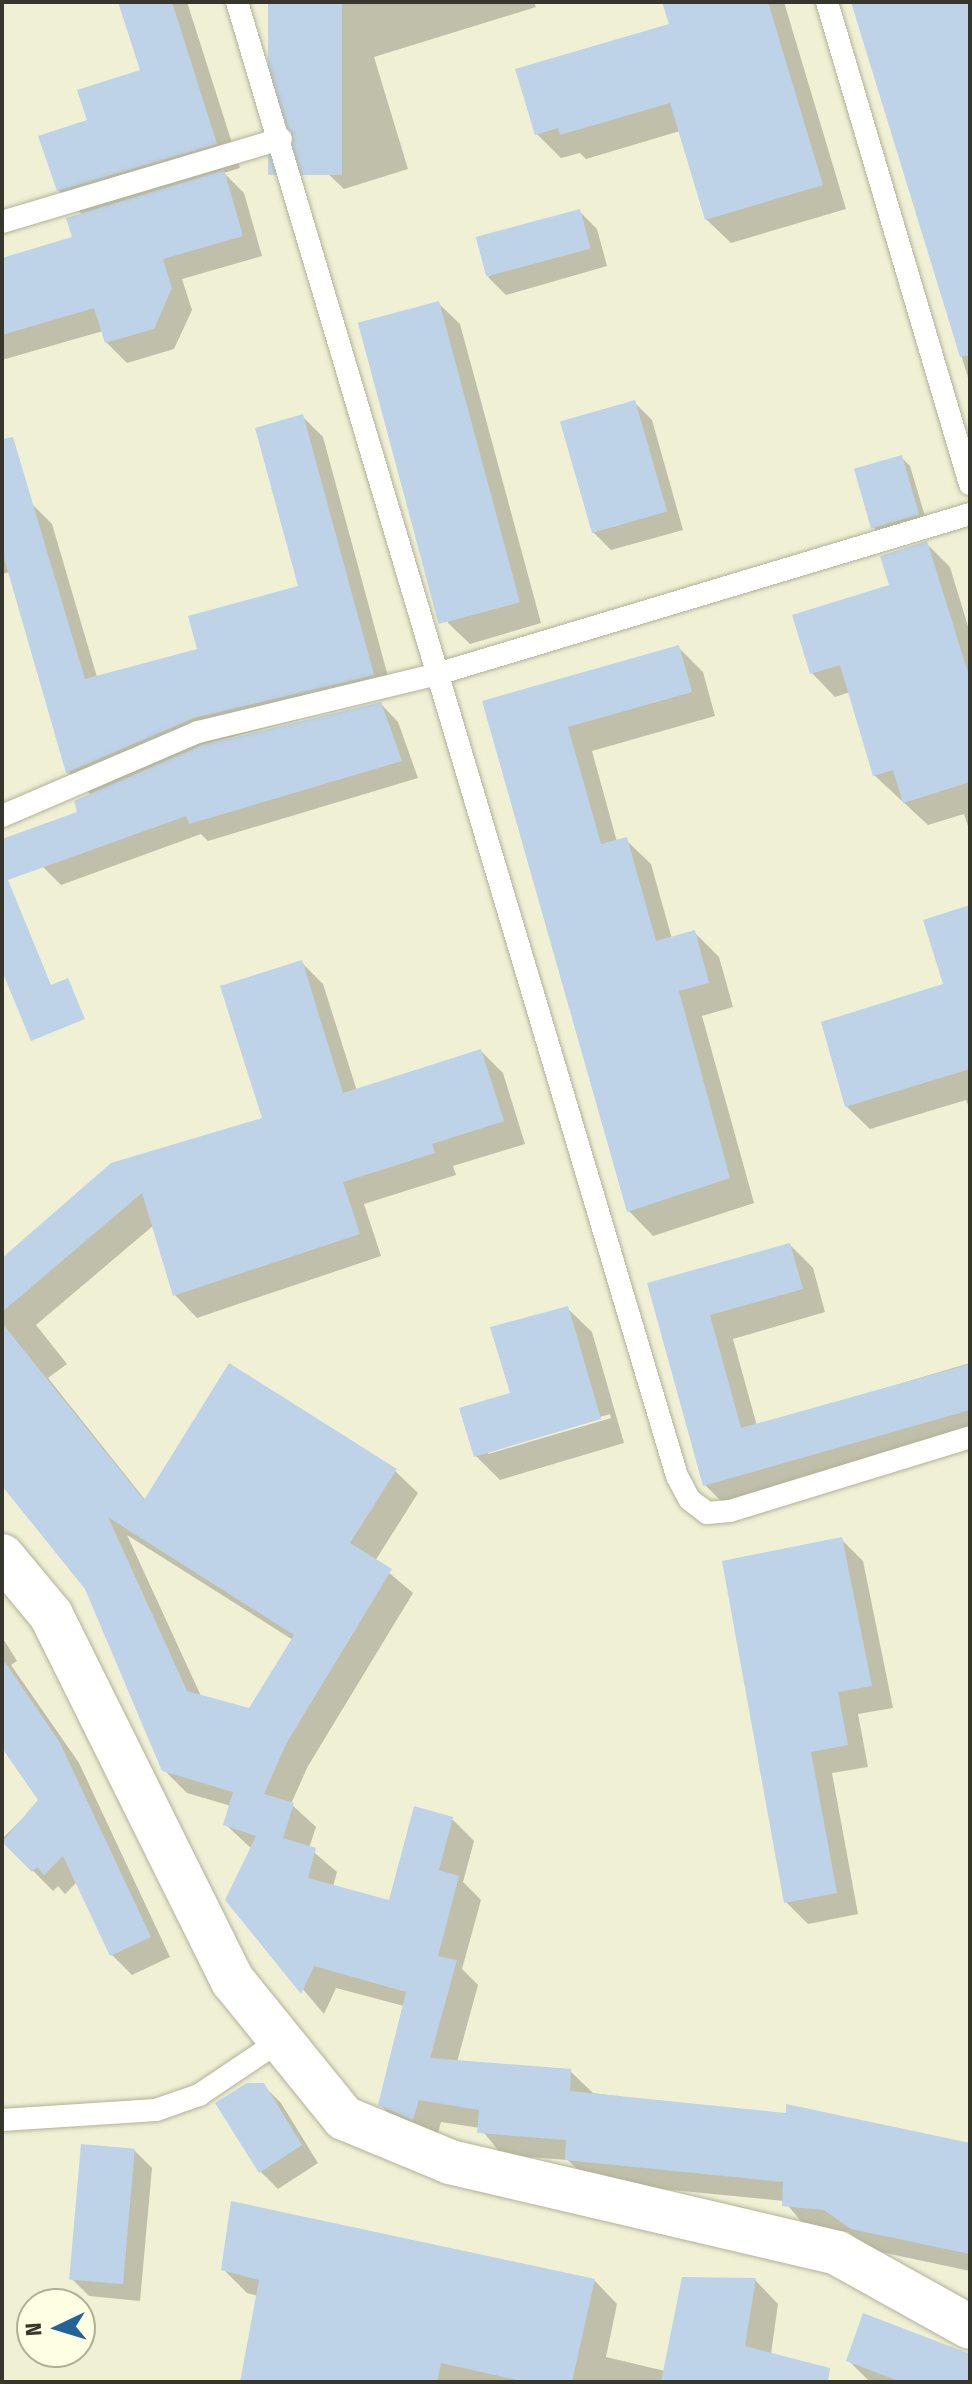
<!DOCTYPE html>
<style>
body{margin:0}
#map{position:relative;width:972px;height:2384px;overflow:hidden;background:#f0f0d5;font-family:"Fira Sans Condensed",sans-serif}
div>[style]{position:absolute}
.shadow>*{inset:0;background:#0003}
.building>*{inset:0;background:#bed3e7;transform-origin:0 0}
.roads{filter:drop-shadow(0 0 2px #b2b298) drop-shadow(0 0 2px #b2b298)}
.service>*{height:22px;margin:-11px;padding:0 11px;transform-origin:11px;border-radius:11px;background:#fff}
.tertiary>*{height:44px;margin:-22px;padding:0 22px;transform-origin:22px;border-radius:22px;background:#fff}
span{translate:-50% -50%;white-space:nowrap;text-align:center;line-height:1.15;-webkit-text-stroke:7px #fefee2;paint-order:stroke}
.frame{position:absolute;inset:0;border:4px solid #36362c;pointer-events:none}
.north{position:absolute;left:16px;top:2288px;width:80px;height:80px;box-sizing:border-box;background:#fefee2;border:2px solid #aeae99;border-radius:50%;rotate:266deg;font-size:22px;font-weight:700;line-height:32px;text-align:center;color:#36362c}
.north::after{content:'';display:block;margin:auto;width:28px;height:36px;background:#246399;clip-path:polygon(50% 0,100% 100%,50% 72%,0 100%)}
</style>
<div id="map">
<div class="shadow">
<i style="clip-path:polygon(120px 2px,187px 2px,240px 168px,224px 173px,244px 193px,262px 256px,182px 279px,192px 310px,174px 349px,127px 363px,106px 342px,103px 331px,2px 360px,2px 260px,75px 238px,83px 215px,58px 190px,90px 121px,143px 71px)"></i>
<i style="clip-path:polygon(270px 2px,534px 2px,536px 7px,374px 57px,408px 169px,344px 189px,320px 166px)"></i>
<i style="clip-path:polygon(664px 2px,784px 2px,846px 209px,731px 243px,706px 219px,680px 131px,586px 159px,580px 153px,561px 158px,537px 134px,671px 25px)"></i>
<i style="clip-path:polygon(853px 2px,970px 2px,970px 384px)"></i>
<i style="clip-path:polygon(579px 211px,597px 229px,607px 266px,506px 295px,488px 277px)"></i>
<i style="clip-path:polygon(438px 303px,460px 324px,541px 623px,470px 644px,448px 623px)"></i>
<i style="clip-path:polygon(634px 402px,652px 420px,683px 530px,611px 550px,593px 532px)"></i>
<i style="clip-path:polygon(303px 417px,323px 437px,393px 695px,194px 747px,381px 704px,398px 722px,418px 778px,208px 841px,201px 834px,61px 885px,43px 867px,91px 795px,68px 772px,10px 572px,2px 574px,2px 511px,32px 504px,52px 524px,97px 677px,199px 650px,300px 588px)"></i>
<i style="clip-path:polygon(901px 457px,910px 466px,927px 523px,883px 537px,874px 528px)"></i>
<i style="clip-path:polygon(927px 544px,950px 567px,970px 633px,970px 832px,964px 814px,928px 825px,874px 775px,850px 692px,835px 697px,812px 673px)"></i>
<i style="clip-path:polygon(678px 647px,703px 672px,715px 716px,592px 751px,617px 842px,626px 840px,651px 864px,672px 939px,694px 932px,719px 957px,733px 1007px,702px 1016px,754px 1203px,653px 1236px,629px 1211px,484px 702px)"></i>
<i style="clip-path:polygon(970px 907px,970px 1110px,966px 1100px,870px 1129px,846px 1106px,946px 985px)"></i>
<i style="clip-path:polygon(evenodd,301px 962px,323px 984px,357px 1091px,481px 1051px,503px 1073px,525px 1144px,453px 1166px,456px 1175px,364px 1204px,381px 1256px,197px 1318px,175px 1295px,154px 1225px,36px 1325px,67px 1364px,48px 1378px,146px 1501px,395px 1471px,418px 1493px,375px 1561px,413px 1593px,308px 1766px,291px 1804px,316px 1827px,309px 1848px,337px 1872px,333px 1887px,390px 1902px,452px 1819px,474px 1841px,463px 1882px,481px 1900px,462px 1969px,478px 1985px,457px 2062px,570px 2071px,593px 2093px,970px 2145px,970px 2271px,876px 2251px,848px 2232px,806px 2227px,784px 2201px,590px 2182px,568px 2160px,502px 2155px,480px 2128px,441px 2122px,436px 2141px,402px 2127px,380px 2104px,404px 2006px,336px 1988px,324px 2014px,227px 1900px,252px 1849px,226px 1825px,231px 1806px,187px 1793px,164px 1770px,86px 1588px,2px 1483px,2px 1260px,265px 1120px,301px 962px,127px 1535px,293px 1640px,250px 1710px,201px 1696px,127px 1535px)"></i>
<i style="clip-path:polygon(790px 1245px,813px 1268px,825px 1312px,733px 1339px,757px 1426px,970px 1363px,970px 1436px,728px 1508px,705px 1485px,649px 1285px)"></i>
<i style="clip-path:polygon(evenodd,567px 1308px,592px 1332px,624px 1443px,500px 1480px,475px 1455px,567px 1308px,610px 1414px,611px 1418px,488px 1454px,488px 1450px,610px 1414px)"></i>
<i style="clip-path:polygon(841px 1539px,863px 1561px,893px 1708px,858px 1714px,868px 1767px,832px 1773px,858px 1914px,808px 1924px,786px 1902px)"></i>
<i style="clip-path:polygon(2px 1637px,17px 1661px,11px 1665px,79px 1763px,170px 1957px,132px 1975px,112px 1955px,77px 1882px,65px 1894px,58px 1886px,53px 1891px,2px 1839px,41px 1800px,2px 1744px)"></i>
<i style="clip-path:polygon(263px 2085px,281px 2103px,318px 2163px,278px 2189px,261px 2172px)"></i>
<i style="clip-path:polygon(134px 2150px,152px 2168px,140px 2301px,89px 2296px,71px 2278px)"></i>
<i style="clip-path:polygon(223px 2269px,594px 2280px,617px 2304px,606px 2357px,665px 2371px,755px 2280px,778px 2304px,771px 2354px,802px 2382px,242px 2382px,258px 2296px,247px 2293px)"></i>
<i style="clip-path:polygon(848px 2360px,970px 2368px,970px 2382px,870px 2382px)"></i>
</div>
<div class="building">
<i style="clip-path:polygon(118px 2px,172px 2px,217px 144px,57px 191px,38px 136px,87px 120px,77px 90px,140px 70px)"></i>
<i style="left:268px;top:2px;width:74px;height:173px"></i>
<i style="clip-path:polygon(662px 2px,768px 2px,823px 185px,705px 220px,670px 103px,560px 135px,558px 128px,535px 135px,515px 69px,669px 24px)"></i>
<i style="clip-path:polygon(851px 2px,970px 2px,970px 355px,960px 357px)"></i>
<i style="clip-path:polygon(224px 170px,243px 236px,163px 259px,172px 288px,154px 329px,105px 343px,94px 308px,2px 335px,2px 258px,72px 237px,66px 218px)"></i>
<i style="left:580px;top:209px;width:41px;height:108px;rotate:75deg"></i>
<i style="left:439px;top:301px;width:312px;height:84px;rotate:75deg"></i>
<i style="left:635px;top:400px;width:116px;height:78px;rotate:74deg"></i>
<i style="clip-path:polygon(303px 414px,374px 675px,194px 718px,66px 773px,2px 551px,2px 439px,13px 437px,85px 679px,197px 649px,188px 616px,298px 586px,255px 428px)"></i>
<i style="left:902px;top:455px;width:62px;height:50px;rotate:74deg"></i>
<i style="clip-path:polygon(927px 541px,970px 679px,970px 782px,903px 803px,893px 770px,873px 776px,840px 665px,810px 674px,792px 615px,889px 585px,880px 556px)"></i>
<i style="clip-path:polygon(679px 645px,692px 692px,568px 727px,601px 844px,627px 837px,656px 941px,695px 930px,709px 983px,679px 991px,730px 1178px,627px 1212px,482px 701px)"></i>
<i style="clip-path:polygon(381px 702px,402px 761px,189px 824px,186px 816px,8px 880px,51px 985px,68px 978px,85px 1019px,31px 1041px,2px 971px,2px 839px,77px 812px,74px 801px,202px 745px)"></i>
<i style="clip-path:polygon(970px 905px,970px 1069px,845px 1107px,821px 1022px,943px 984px,923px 920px)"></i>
<i style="clip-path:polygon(302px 960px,343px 1093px,481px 1049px,504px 1121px,432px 1144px,435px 1153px,343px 1182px,360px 1234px,173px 1296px,142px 1193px,2px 1312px,2px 1258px,111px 1163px,262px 1118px,220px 986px)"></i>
<i style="clip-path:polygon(790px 1243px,803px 1289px,710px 1315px,741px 1428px,970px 1364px,970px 1410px,703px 1486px,647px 1283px)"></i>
<i style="clip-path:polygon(568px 1306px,601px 1419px,474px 1457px,459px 1408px,510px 1393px,490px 1327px)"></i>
<i style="clip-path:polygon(evenodd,2px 1323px,144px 1500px,229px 1363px,397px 1469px,350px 1543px,392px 1569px,286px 1744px,264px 1794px,294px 1803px,283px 1838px,316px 1848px,308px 1878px,389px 1900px,414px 1806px,453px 1817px,439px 1870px,459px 1876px,438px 1956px,457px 1960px,430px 2058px,571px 2069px,570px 2091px,786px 2113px,786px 2104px,970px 2143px,970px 2254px,851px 2229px,824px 2210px,782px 2206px,783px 2182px,565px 2160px,566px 2140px,477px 2133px,479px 2110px,419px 2100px,413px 2120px,378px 2105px,406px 1992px,314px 1966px,301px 1994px,225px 1900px,256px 1836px,223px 1825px,233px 1792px,162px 1771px,85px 1589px,2px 1486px,2px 1323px,108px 1517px,294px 1635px,249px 1708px,187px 1691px,108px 1517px)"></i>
<i style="clip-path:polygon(842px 1537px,872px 1686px,838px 1692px,848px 1745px,811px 1752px,837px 1893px,784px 1903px,722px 1561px)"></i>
<i style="clip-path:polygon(2px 1658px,59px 1741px,151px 1937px,110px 1956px,63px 1856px,44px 1875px,37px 1867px,32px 1872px,2px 1842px,38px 1800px,2px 1748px)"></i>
<i style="clip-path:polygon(247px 2083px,264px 2083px,302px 2145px,259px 2173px,215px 2103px)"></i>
<i style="left:81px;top:2144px;width:54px;height:136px;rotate:5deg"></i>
<i style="clip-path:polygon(231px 2201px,595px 2279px,572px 2382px,526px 2382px,441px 2363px,437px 2382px,240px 2382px,259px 2280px,221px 2270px)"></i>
<i style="clip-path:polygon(682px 2277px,756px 2278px,745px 2346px,830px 2368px,828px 2382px,661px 2382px)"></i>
<i style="clip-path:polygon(863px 2313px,970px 2354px,970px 2382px,902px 2382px,846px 2361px)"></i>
</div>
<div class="roads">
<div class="service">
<i style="left:237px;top:2px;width:1538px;rotate:73.38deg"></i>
<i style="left:677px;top:1476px;width:27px;rotate:62deg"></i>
<i style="left:690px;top:1500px;width:21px;rotate:37deg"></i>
<i style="left:707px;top:1513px;width:23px;rotate:-5deg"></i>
<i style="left:730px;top:1511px;width:251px;rotate:-17.1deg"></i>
<i style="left:827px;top:2px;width:503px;rotate:73.48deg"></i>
<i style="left:2px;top:222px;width:291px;rotate:-16.6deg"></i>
<i style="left:2px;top:816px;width:213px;rotate:-23.2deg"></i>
<i style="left:198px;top:732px;width:246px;rotate:-13.6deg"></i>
<i style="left:437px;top:674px;width:556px;rotate:-16.71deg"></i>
<i style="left:2px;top:2120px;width:154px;rotate:-3.7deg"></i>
<i style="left:156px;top:2110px;width:46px;rotate:-19.2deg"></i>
<i style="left:199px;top:2095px;width:99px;rotate:-33.9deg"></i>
</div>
<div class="tertiary">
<i style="left:2px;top:1556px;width:77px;rotate:50.3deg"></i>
<i style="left:51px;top:1615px;width:409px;rotate:63.6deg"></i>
<i style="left:233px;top:1981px;width:176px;rotate:51deg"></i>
<i style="left:344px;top:2118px;width:115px;rotate:22.5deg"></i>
<i style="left:450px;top:2162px;width:398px;rotate:13.2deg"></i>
<i style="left:837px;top:2253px;width:152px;rotate:29.1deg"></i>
</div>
</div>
<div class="frame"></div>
<div class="north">N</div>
</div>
